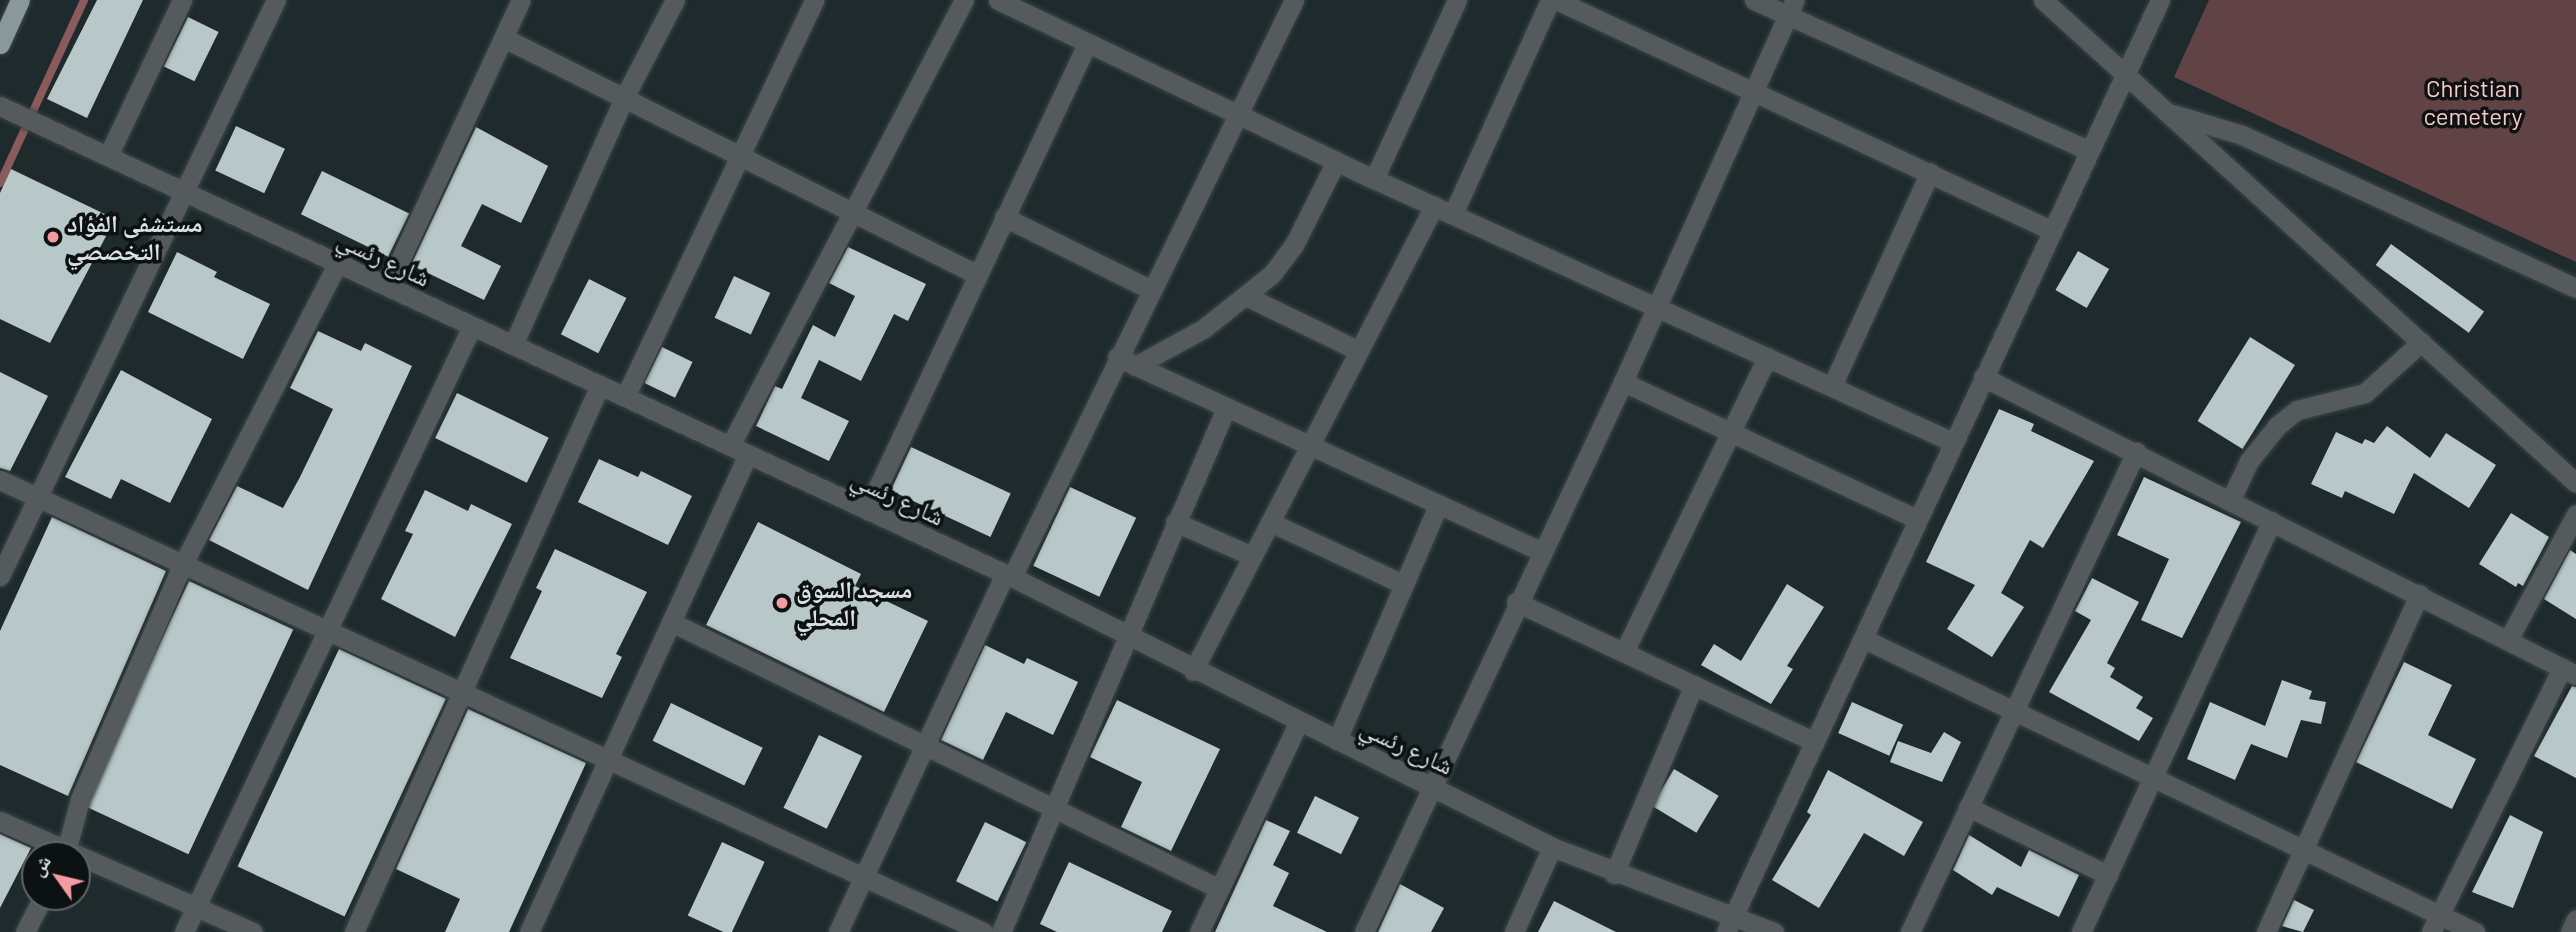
<!DOCTYPE html>
<meta charset="utf-8">
<style>
body{margin:0}
#map{position:relative;width:2576px;height:932px;overflow:hidden;background:#1e2a2b;font-family:Barlow,"Noto Naskh Arabic",sans-serif}
div>[style]{position:absolute}
.green>*{inset:0;background:#624345}
.stream>*{height:8px;margin:-4px;padding:0 4px;transform-origin:4px;border-radius:4px;background:#8a5a5d}
.building>*{inset:0;background:#b8c7c8;transform-origin:0 0}
.roads{filter:drop-shadow(0 0 2px #3c4748) drop-shadow(0 0 2px #3c4748)}
.minor>*{height:19px;margin:-9.5px;padding:0 9.5px;transform-origin:9.5px;border-radius:9.5px;background:#555b5c}
.tertiary>*{height:19px;margin:-9.5px;padding:0 9.5px;transform-origin:9.5px;border-radius:9.5px;background:#555b5c}
.trunk>*{height:19px;margin:-9.5px;padding:0 9.5px;transform-origin:9.5px;border-radius:9.5px;background:#8a9899}
.dots>*{width:19px;height:19px;translate:-50% -50%;box-sizing:border-box;border:4px solid #0c1212;border-radius:50%}
span{translate:-50% -50%;white-space:nowrap;text-align:center;line-height:1.15;-webkit-text-stroke:7px #0c1212;paint-order:stroke}
.park-label{font-size:24px;color:#f9c8ca}
.poi-label{font-size:24px;color:#dae1e2;font-weight:700}
.left{translate:0 -50%;text-align:left}
.street-label{font-size:24px;color:#dae1e2}
.north{position:absolute;left:21px;top:841px;width:70px;height:70px;box-sizing:border-box;background:#0c1212;border:2px solid #5e6565;border-radius:50%;rotate:304deg;font-size:19px;font-weight:700;line-height:28px;text-align:center;color:#dae1e2}
.north::after{content:'';display:block;margin:auto;width:24px;height:32px;background:#f49aa1;clip-path:polygon(50% 0,100% 100%,50% 72%,0 100%)}
</style>
<div id="map">
<div class="green">
<i style="clip-path:polygon(2209px 0,2576px 0,2576px 262px,2174px 77px)"></i>
</div>
<div class="stream">
<i style="left:0;top:183px;width:201px;rotate:-65.3deg"></i>
</div>
<div class="building">
<i style="clip-path:polygon(97px 0,143px 0,87px 118px,47px 99px)"></i>
<i style="left:188px;top:17px;width:34px;height:55px;rotate:26deg"></i>
<i style="left:236px;top:126px;width:54px;height:49px;rotate:25deg"></i>
<i style="clip-path:polygon(476px 127px,548px 166px,521px 223px,482px 204px,461px 246px,501px 266px,484px 300px,411px 265px)"></i>
<i style="clip-path:polygon(11px 169px,115px 219px,50px 343px,0 319px,0 193px)"></i>
<i style="left:322px;top:171px;width:97px;height:48px;rotate:26deg"></i>
<i style="left:2391px;top:244px;width:115px;height:26px;rotate:36deg"></i>
<i style="clip-path:polygon(848px 247px,926px 284px,908px 321px,894px 314px,861px 381px,819px 360px,801px 398px,849px 421px,829px 461px,756px 426px,775px 386px,782px 389px,813px 325px,835px 337px,855px 296px,829px 283px)"></i>
<i style="left:2078px;top:251px;width:36px;height:45px;rotate:30deg"></i>
<i style="clip-path:polygon(177px 252px,217px 272px,214px 277px,270px 304px,243px 359px,148px 312px)"></i>
<i style="left:734px;top:276px;width:40px;height:46px;rotate:25deg"></i>
<i style="left:589px;top:279px;width:42px;height:62px;rotate:27deg"></i>
<i style="clip-path:polygon(318px 331px,361px 351px,365px 343px,412px 366px,308px 590px,209px 540px,237px 486px,283px 508px,300px 477px,333px 409px,290px 388px)"></i>
<i style="left:2250px;top:337px;width:53px;height:99px;rotate:32deg"></i>
<i style="left:662px;top:347px;width:34px;height:40px;rotate:26deg"></i>
<i style="clip-path:polygon(121px 370px,212px 419px,170px 503px,121px 479px,111px 499px,65px 477px)"></i>
<i style="clip-path:polygon(0 372px,48px 396px,10px 471px,0 468px)"></i>
<i style="left:457px;top:393px;width:102px;height:50px;rotate:26deg"></i>
<i style="clip-path:polygon(1999px 409px,2034px 424px,2031px 431px,2094px 461px,2043px 548px,2030px 540px,2001px 593px,2024px 607px,1992px 657px,1947px 629px,1975px 585px,1926px 562px)"></i>
<i style="clip-path:polygon(2387px 426px,2430px 458px,2446px 433px,2496px 465px,2469px 508px,2414px 473px,2394px 514px,2345px 491px,2342px 498px,2311px 484px,2336px 432px,2362px 444px,2365px 439px,2374px 443px)"></i>
<i style="left:911px;top:447px;width:110px;height:48px;rotate:25deg"></i>
<i style="clip-path:polygon(599px 459px,638px 477px,641px 471px,692px 496px,668px 545px,578px 502px)"></i>
<i style="clip-path:polygon(2144px 477px,2241px 522px,2182px 638px,2141px 620px,2169px 559px,2117px 535px)"></i>
<i style="left:1070px;top:487px;width:73px;height:87px;rotate:25deg"></i>
<i style="clip-path:polygon(425px 490px,468px 511px,471px 504px,512px 524px,455px 637px,381px 599px,413px 534px,405px 531px)"></i>
<i style="clip-path:polygon(2511px 513px,2549px 537px,2523px 586px,2518px 583px,2516px 587px,2479px 564px)"></i>
<i style="clip-path:polygon(52px 517px,166px 571px,68px 796px,0 765px,0 631px)"></i>
<i style="clip-path:polygon(758px 522px,861px 574px,855px 586px,928px 621px,884px 712px,706px 625px)"></i>
<i style="clip-path:polygon(555px 549px,647px 592px,616px 654px,622px 657px,602px 698px,510px 658px,542px 591px,536px 588px)"></i>
<i style="clip-path:polygon(2570px 550px,2576px 554px,2576px 619px,2544px 599px)"></i>
<i style="clip-path:polygon(2092px 578px,2139px 602px,2107px 663px,2115px 668px,2110px 677px,2143px 697px,2136px 708px,2153px 718px,2139px 741px,2049px 692px,2091px 620px,2075px 611px)"></i>
<i style="left:189px;top:581px;width:115px;height:248px;rotate:25deg"></i>
<i style="clip-path:polygon(1787px 584px,1824px 607px,1787px 666px,1793px 669px,1771px 704px,1701px 665px,1714px 644px,1741px 661px)"></i>
<i style="clip-path:polygon(985px 645px,1024px 664px,1027px 658px,1078px 682px,1053px 735px,1006px 712px,983px 760px,941px 740px)"></i>
<i style="left:339px;top:649px;width:118px;height:240px;rotate:25deg"></i>
<i style="clip-path:polygon(2404px 662px,2452px 685px,2428px 735px,2476px 759px,2452px 809px,2356px 762px)"></i>
<i style="clip-path:polygon(2282px 680px,2312px 691px,2309px 699px,2326px 702px,2321px 724px,2301px 720px,2287px 758px,2251px 744px,2235px 780px,2187px 759px,2210px 702px,2265px 726px)"></i>
<i style="clip-path:polygon(2572px 686px,2576px 687px,2576px 778px,2534px 756px)"></i>
<i style="clip-path:polygon(1117px 700px,1220px 749px,1171px 851px,1121px 827px,1142px 782px,1090px 757px)"></i>
<i style="left:1852px;top:702px;width:56px;height:34px;rotate:24deg"></i>
<i style="left:671px;top:703px;width:102px;height:42px;rotate:26deg"></i>
<i style="clip-path:polygon(468px 709px,586px 763px,509px 932px,445px 932px,460px 899px,396px 869px)"></i>
<i style="clip-path:polygon(1944px 732px,1961px 742px,1942px 782px,1890px 762px,1898px 741px,1931px 753px)"></i>
<i style="left:819px;top:735px;width:48px;height:81px;rotate:26deg"></i>
<i style="left:1674px;top:769px;width:52px;height:43px;rotate:31deg"></i>
<i style="clip-path:polygon(1828px 770px,1923px 822px,1904px 856px,1864px 833px,1819px 908px,1772px 880px,1811px 815px,1807px 812px)"></i>
<i style="left:1315px;top:796px;width:49px;height:41px;rotate:26deg"></i>
<i style="clip-path:polygon(2510px 815px,2543px 832px,2513px 908px,2472px 892px)"></i>
<i style="clip-path:polygon(1266px 820px,1290px 831px,1273px 865px,1289px 873px,1273px 906px,1327px 932px,1215px 932px)"></i>
<i style="left:985px;top:822px;width:46px;height:66px;rotate:26deg"></i>
<i style="clip-path:polygon(0 834px,31px 848px,0 908px)"></i>
<i style="clip-path:polygon(1969px 835px,2021px 867px,2029px 850px,2079px 875px,2059px 917px,1997px 887px,1992px 895px,1953px 870px)"></i>
<i style="left:722px;top:842px;width:47px;height:81px;rotate:25deg"></i>
<i style="clip-path:polygon(1069px 862px,1172px 911px,1162px 932px,1057px 932px,1040px 924px)"></i>
<i style="clip-path:polygon(1400px 884px,1444px 908px,1431px 932px,1378px 932px)"></i>
<i style="clip-path:polygon(2294px 900px,2314px 910px,2303px 932px,2282px 926px)"></i>
<i style="clip-path:polygon(1554px 901px,1616px 932px,1538px 932px)"></i>
</div>
<div class="roads">
<div class="minor">
<i style="left:998px;top:0;width:416px;rotate:25.5deg"></i>
<i style="left:1374px;top:179px;width:636px;rotate:24.43deg"></i>
<i style="left:1556px;top:0;width:546px;rotate:24.92deg"></i>
<i style="left:1754px;top:0;width:366px;rotate:24.2deg"></i>
<i style="left:2043px;top:0;width:719px;rotate:42.18deg"></i>
<i style="left:504px;top:38px;width:530px;rotate:26.57deg"></i>
<i style="left:2173px;top:114px;width:72px;rotate:16.9deg"></i>
<i style="left:2242px;top:135px;width:367px;rotate:24.6deg"></i>
<i style="left:108px;top:156px;width:173px;rotate:-64.6deg"></i>
<i style="left:1374px;top:179px;width:197px;rotate:-65.1deg"></i>
<i style="left:1453px;top:214px;width:235px;rotate:-65.6deg"></i>
<i style="left:1004px;top:217px;width:163px;rotate:26.3deg"></i>
<i style="left:388px;top:286px;width:315px;rotate:-65.1deg"></i>
<i style="left:1248px;top:297px;width:123px;rotate:25.9deg"></i>
<i style="left:513px;top:345px;width:271px;rotate:-65.8deg"></i>
<i style="left:624px;top:98px;width:110px;rotate:-62.5deg"></i>
<i style="left:1117px;top:357px;width:468px;rotate:24.6deg"></i>
<i style="left:1135px;top:366px;width:77px;rotate:-28.6deg"></i>
<i style="left:1203px;top:329px;width:88px;rotate:-38.6deg"></i>
<i style="left:1272px;top:274px;width:36px;rotate:-53deg"></i>
<i style="left:1294px;top:245px;width:94px;rotate:-63.4deg"></i>
<i style="left:1983px;top:377px;width:664px;rotate:26.68deg"></i>
<i style="left:1623px;top:382px;width:324px;rotate:25deg"></i>
<i style="left:1832px;top:386px;width:235px;rotate:-65.4deg"></i>
<i style="left:625px;top:397px;width:440px;rotate:-64.5deg"></i>
<i style="left:730px;top:446px;width:504px;rotate:-62.32deg"></i>
<i style="left:0;top:480px;width:1082px;rotate:24.69deg"></i>
<i style="left:2231px;top:499px;width:42px;rotate:-64.7deg"></i>
<i style="left:2249px;top:461px;width:45px;rotate:-51.3deg"></i>
<i style="left:2277px;top:426px;width:26px;rotate:-39deg"></i>
<i style="left:2297px;top:410px;width:70px;rotate:-14deg"></i>
<i style="left:2365px;top:393px;width:76px;rotate:-42.3deg"></i>
<i style="left:867px;top:510px;width:515px;rotate:-64.73deg"></i>
<i style="left:1175px;top:522px;width:84px;rotate:23.8deg"></i>
<i style="left:1270px;top:522px;width:145px;rotate:25deg"></i>
<i style="left:0;top:576px;width:639px;rotate:-64.4deg"></i>
<i style="left:1012px;top:577px;width:642px;rotate:-63.95deg"></i>
<i style="left:1516px;top:602px;width:328px;rotate:25.1deg"></i>
<i style="left:671px;top:622px;width:610px;rotate:25.94deg"></i>
<i style="left:1864px;top:639px;width:678px;rotate:25.62deg"></i>
<i style="left:2508px;top:640px;width:143px;rotate:-61.6deg"></i>
<i style="left:1624px;top:652px;width:328px;rotate:-64.1deg"></i>
<i style="left:1193px;top:671px;width:524px;rotate:-62.6deg"></i>
<i style="left:1337px;top:740px;width:256px;rotate:-66.7deg"></i>
<i style="left:1968px;top:807px;width:156px;rotate:25.9deg"></i>
<i style="left:0;top:821px;width:276px;rotate:23.7deg"></i>
<i style="left:65px;top:855px;width:58px;rotate:-75deg"></i>
<i style="left:80px;top:799px;width:254px;rotate:-66.4deg"></i>
<i style="left:182px;top:566px;width:341px;rotate:-62.8deg"></i>
<i style="left:1614px;top:874px;width:205px;rotate:-67.1deg"></i>
<i style="left:25px;top:932px;width:39px;rotate:-63deg"></i>
<i style="left:184px;top:932px;width:671px;rotate:-64.58deg"></i>
<i style="left:354px;top:932px;width:600px;rotate:-65.79deg"></i>
<i style="left:529px;top:932px;width:526px;rotate:-65.38deg"></i>
<i style="left:838px;top:932px;width:395px;rotate:-65deg"></i>
<i style="left:1001px;top:932px;width:570px;rotate:-66.76deg"></i>
<i style="left:1199px;top:932px;width:233px;rotate:-64.6deg"></i>
<i style="left:1364px;top:932px;width:608px;rotate:-64.78deg"></i>
<i style="left:1623px;top:382px;width:419px;rotate:-65.8deg"></i>
<i style="left:1514px;top:932px;width:93px;rotate:-65.9deg"></i>
<i style="left:1910px;top:932px;width:531px;rotate:-64.79deg"></i>
<i style="left:2081px;top:932px;width:453px;rotate:-65.1deg"></i>
<i style="left:2266px;top:932px;width:371px;rotate:-65.6deg"></i>
<i style="left:2431px;top:932px;width:295px;rotate:-63.6deg"></i>
<i style="left:2570px;top:932px;width:14px;rotate:-65deg"></i>
</div>
<div class="tertiary">
<i style="left:0;top:106px;width:1116px;rotate:24.96deg"></i>
<i style="left:1012px;top:577px;width:604px;rotate:26.57deg"></i>
<i style="left:1552px;top:847px;width:238px;rotate:21deg"></i>
<i style="left:1726px;top:932px;width:1028px;rotate:-65.03deg"></i>
</div>
<div class="trunk">
<i style="left:0;top:44px;width:48px;rotate:-65.6deg"></i>
</div>
</div>
<div class="dots">
<i style="left:53px;top:237px;background:#f49aa1"></i>
<i style="left:782px;top:603px;background:#f49aa1"></i>
</div>
<div class="park-label">
<span style="left:2473px;top:102px">Christian<br>cemetery</span>
</div>
<div class="poi-label">
<span class="left" style="left:67px;top:237px">مستشفى الفؤاد<br>التخصصي</span>
<span class="left" style="left:796px;top:603px">مسجد السوق<br>المحلي</span>
</div>
<div class="street-label">
<span style="left:384px;top:258px;rotate:25deg">شارع رئسي</span>
<span style="left:898px;top:497px;rotate:25deg">شارع رئسي</span>
<span style="left:1407px;top:746px;rotate:25deg">شارع رئسي</span>
</div>
<div class="north">ش</div>
</div>
